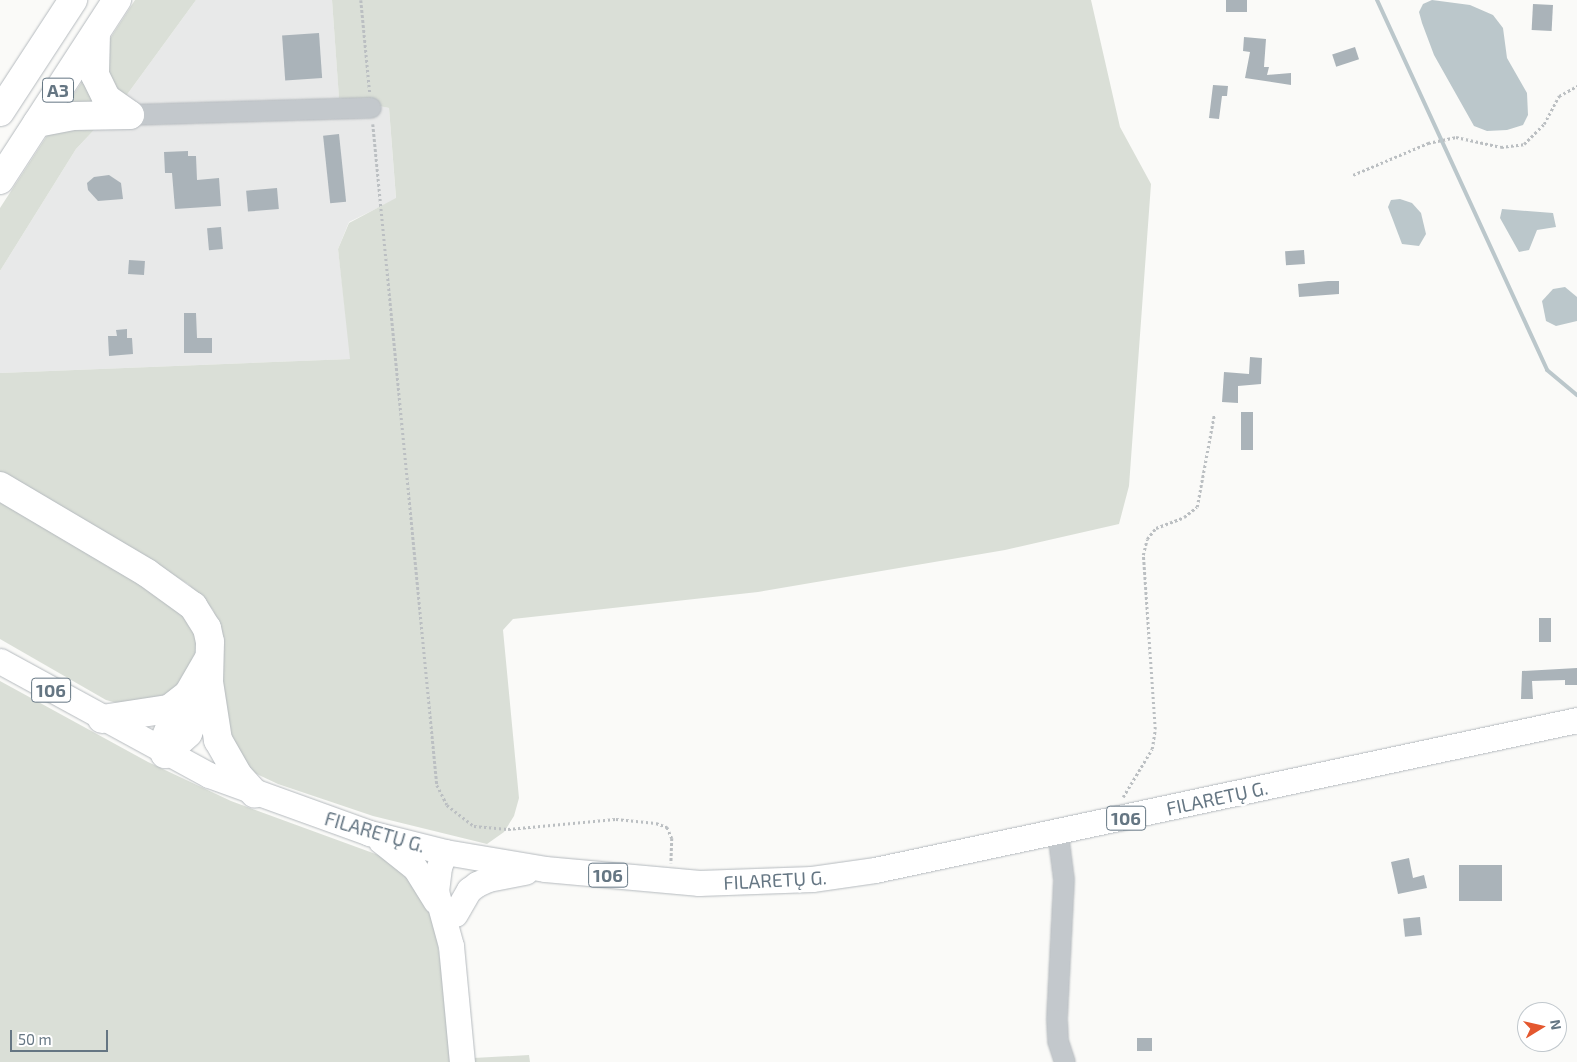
<!DOCTYPE html>
<meta charset="utf-8">
<style>
body{margin:0}
#map{position:relative;width:1577px;height:1062px;overflow:hidden;background:#fafaf8;font-family:"Exo 2",sans-serif}
div>[style]{position:absolute}
.built>*{inset:0;background:#e8e9e9}
.green>*{inset:0;background:#dadfd7}
.water>*{inset:0;background:#bbc7cb}
.stream>*{height:4px;margin:-2px;padding:0 2px;transform-origin:2px;border-radius:2px;background:#bbc7cb}
.building>*{inset:0;background:#aab3b9;transform-origin:0 0}
.path>*{height:2.5px;margin-top:-1.25px;transform-origin:0;background:repeating-linear-gradient(90deg,#bbbfc2 0 2.5px,transparent 0 5px)}
.roads{filter:drop-shadow(0 0 1px #b5babe) drop-shadow(0 0 1px #b5babe)}
.minor>*{height:20px;margin:-10px;padding:0 10px;transform-origin:10px;border-radius:10px;background:#c3c8cc}
.major>*{height:25px;margin:-12.5px;padding:0 12.5px;transform-origin:12.5px;border-radius:12.5px;background:#fff}
.highway>*{height:28px;margin:-14px;padding:0 14px;transform-origin:14px;border-radius:14px;background:#fff}
span{translate:-50% -50%;white-space:nowrap;text-align:center;line-height:1.15;-webkit-text-stroke:5px #fff;paint-order:stroke}
.shield-label span{padding:1px 4px;background:#fff;border:1px solid;border-radius:4px;-webkit-text-stroke-width:0}
.shield-label{font-size:18px;color:#657683;font-weight:700}
.street-label{font-size:19px;color:#657683}
.north{position:absolute;left:1517px;top:1002px;width:50px;height:50px;box-sizing:border-box;background:#fff;border:1px solid #c1c8cd;border-radius:50%;rotate:81deg;font-size:14px;font-weight:700;line-height:20px;text-align:center;color:#657683}
.north::after{content:'';display:block;margin:auto;width:18px;height:22px;background:#e4572e;clip-path:polygon(50% 0,100% 100%,50% 72%,0 100%)}
.scale{position:absolute;left:10px;top:1030px;width:98px;height:22px;box-sizing:border-box;border:2px solid #657683;border-top:0;padding-left:6px;font-size:15px;line-height:18px;white-space:nowrap;color:#657683;-webkit-text-stroke:4px #fff;paint-order:stroke}
</style>
<div id="map">
<div class="built">
<i style="clip-path:polygon(196px 0,332px 0,339px 97px,389px 108px,396px 199px,349px 222px,338px 249px,351px 359px,0 373px,0 271px,76px 149px,126px 96px)"></i>
</div>
<div class="green">
<i style="clip-path:polygon(135px 0,196px 0,126px 96px,76px 149px,0 271px,0 208px)"></i>
<i style="clip-path:polygon(332px 0,1091px 0,1120px 127px,1151px 184px,1129px 486px,1119px 524px,1005px 550px,758px 592px,513px 619px,503px 630px,519px 798px,514px 816px,504px 832px,487px 844px,373px 816px,278px 784px,248px 770px,225px 737px,218px 626px,213px 610px,188px 584px,0 472px,0 373px,350px 359px,338px 249px,349px 223px,396px 198px,389px 108px,339px 98px)"></i>
<i style="clip-path:polygon(0 496px,177px 606px,197px 635px,200px 650px,175px 698px,124px 705px,106px 700px,0 639px)"></i>
<i style="clip-path:polygon(0 681px,148px 762px,231px 801px,392px 860px,420px 885px,435px 927px,455px 1059px,529px 1055px,530px 1062px,0 1062px)"></i>
</div>
<div class="water">
<i style="clip-path:polygon(1432px 0,1470px 5px,1493px 15px,1503px 28px,1507px 58px,1527px 93px,1528px 115px,1523px 125px,1507px 130px,1487px 131px,1474px 126px,1434px 55px,1422px 23px,1419px 12px,1423px 4px)"></i>
<i style="clip-path:polygon(1400px 199px,1412px 203px,1421px 213px,1426px 234px,1419px 246px,1402px 244px,1388px 207px,1391px 200px)"></i>
<i style="clip-path:polygon(1502px 209px,1553px 213px,1556px 227px,1537px 230px,1529px 250px,1519px 252px,1500px 218px)"></i>
<i style="clip-path:polygon(1565px 287px,1577px 297px,1577px 321px,1556px 326px,1546px 321px,1542px 301px,1553px 289px)"></i>
</div>
<div class="stream">
<i style="left:1377px;top:0;width:407px;rotate:65.3deg"></i>
<i style="left:1547px;top:370px;width:39px;rotate:40deg"></i>
</div>
<div class="building">
<i style="left:1226px;top:0;width:21px;height:12px"></i>
<i style="left:1533px;top:4px;width:20px;height:26px;rotate:3deg"></i>
<i style="left:319px;top:33px;width:45px;height:37px;rotate:86deg"></i>
<i style="clip-path:polygon(1244px 37px,1266px 39px,1264px 67px,1269px 67px,1267px 75px,1291px 73px,1291px 85px,1245px 78px,1250px 52px,1243px 51px)"></i>
<i style="left:1355px;top:47px;width:13px;height:24px;rotate:72deg"></i>
<i style="clip-path:polygon(1213px 85px,1228px 86px,1227px 96px,1222px 96px,1219px 119px,1209px 118px)"></i>
<i style="left:339px;top:134px;width:68px;height:16px;rotate:84deg"></i>
<i style="clip-path:polygon(188px 151px,188px 156px,196px 156px,197px 180px,219px 178px,221px 206px,175px 209px,172px 173px,165px 173px,164px 152px)"></i>
<i style="clip-path:polygon(109px 175px,121px 183px,123px 199px,98px 201px,88px 190px,87px 183px,94px 177px)"></i>
<i style="left:277px;top:188px;width:21px;height:31px;rotate:85deg"></i>
<i style="left:221px;top:227px;width:22px;height:14px;rotate:85deg"></i>
<i style="left:1304px;top:250px;width:14px;height:19px;rotate:86deg"></i>
<i style="left:129px;top:260px;width:16px;height:14px;rotate:4deg"></i>
<i style="clip-path:polygon(1328px 281px,1339px 281px,1339px 294px,1299px 297px,1298px 284px)"></i>
<i style="clip-path:polygon(184px 313px,196px 313px,197px 338px,212px 338px,212px 353px,184px 353px)"></i>
<i style="clip-path:polygon(127px 329px,127px 338px,132px 338px,133px 354px,109px 356px,108px 336px,117px 336px,116px 330px)"></i>
<i style="clip-path:polygon(1250px 357px,1262px 358px,1261px 384px,1238px 386px,1238px 403px,1222px 402px,1224px 372px,1249px 374px)"></i>
<i style="left:1241px;top:412px;width:12px;height:38px"></i>
<i style="left:1539px;top:618px;width:12px;height:24px"></i>
<i style="clip-path:polygon(1577px 668px,1577px 685px,1565px 685px,1565px 680px,1532px 681px,1533px 699px,1521px 699px,1522px 671px)"></i>
<i style="clip-path:polygon(1409px 858px,1413px 878px,1424px 875px,1427px 888px,1398px 894px,1391px 862px)"></i>
<i style="left:1459px;top:865px;width:43px;height:36px"></i>
<i style="left:1420px;top:917px;width:18px;height:17px;rotate:84deg"></i>
<i style="left:1137px;top:1038px;width:15px;height:13px"></i>
</div>
<div class="path">
<i style="left:361px;top:0;width:93px;rotate:84.5deg"></i>
<i style="left:373px;top:124px;width:664px;rotate:84.47deg"></i>
<i style="left:437px;top:785px;width:22px;rotate:63deg"></i>
<i style="left:447px;top:805px;width:34px;rotate:38deg"></i>
<i style="left:474px;top:826px;width:34px;rotate:5deg"></i>
<i style="left:508px;top:829px;width:108px;rotate:-5.3deg"></i>
<i style="left:616px;top:819px;width:40px;rotate:5.7deg"></i>
<i style="left:656px;top:823px;width:12px;rotate:20deg"></i>
<i style="left:667px;top:827px;width:12px;rotate:66deg"></i>
<i style="left:672px;top:838px;width:25px;rotate:92deg"></i>
<i style="left:1353px;top:175px;width:82px;rotate:-23.1deg"></i>
<i style="left:1428px;top:143px;width:29px;rotate:-12deg"></i>
<i style="left:1456px;top:137px;width:46px;rotate:12.5deg"></i>
<i style="left:1501px;top:147px;width:23px;rotate:-7deg"></i>
<i style="left:1524px;top:144px;width:28px;rotate:-45deg"></i>
<i style="left:1544px;top:124px;width:32px;rotate:-62deg"></i>
<i style="left:1559px;top:96px;width:21px;rotate:-29deg"></i>
<i style="left:1123px;top:797px;width:56px;rotate:-58.9deg"></i>
<i style="left:1152px;top:749px;width:20px;rotate:-81deg"></i>
<i style="left:1155px;top:729px;width:174px;rotate:-93.9deg"></i>
<i style="left:1143px;top:555px;width:16px;rotate:-76deg"></i>
<i style="left:1147px;top:539px;width:14px;rotate:-51deg"></i>
<i style="left:1156px;top:528px;width:30px;rotate:-21deg"></i>
<i style="left:1184px;top:517px;width:16px;rotate:-38deg"></i>
<i style="left:1197px;top:507px;width:94px;rotate:-79.5deg"></i>
</div>
<div class="roads">
<div class="minor">
<i style="left:130px;top:115px;width:241px;rotate:-1.7deg"></i>
<i style="left:1058px;top:833px;width:47px;rotate:82.7deg"></i>
<i style="left:1064px;top:880px;width:140px;rotate:92.9deg"></i>
<i style="left:1057px;top:1020px;width:21px;rotate:87deg"></i>
<i style="left:1058px;top:1041px;width:22px;rotate:72deg"></i>
</div>
<div class="major">
<i style="left:0;top:661px;width:238px;rotate:28.6deg"></i>
<i style="left:209px;top:775px;width:170px;rotate:19.9deg"></i>
<i style="left:369px;top:833px;width:78px;rotate:14deg"></i>
<i style="left:445px;top:852px;width:101px;rotate:9.6deg"></i>
<i style="left:545px;top:869px;width:155px;rotate:5.2deg"></i>
<i style="left:699px;top:883px;width:113px;rotate:-2deg"></i>
<i style="left:812px;top:879px;width:64px;rotate:-8.1deg"></i>
<i style="left:875px;top:870px;width:718px;rotate:-12.06deg"></i>
<i style="left:381px;top:841px;width:43px;rotate:38.5deg"></i>
<i style="left:415px;top:868px;width:39px;rotate:58deg"></i>
<i style="left:445px;top:852px;width:16px;rotate:112deg"></i>
<i style="left:439px;top:867px;width:24px;rotate:97deg"></i>
<i style="left:436px;top:891px;width:57px;rotate:74.7deg"></i>
<i style="left:451px;top:946px;width:117px;rotate:84.6deg"></i>
<i style="left:455px;top:914px;width:28px;rotate:-60deg"></i>
<i style="left:469px;top:890px;width:10px;rotate:-37deg"></i>
<i style="left:477px;top:884px;width:12px;rotate:-24deg"></i>
<i style="left:488px;top:879px;width:38px;rotate:-11deg"></i>
</div>
<div class="highway">
<i style="left:96px;top:33px;width:42px;rotate:91.4deg"></i>
<i style="left:95px;top:75px;width:25px;rotate:64deg"></i>
<i style="left:106px;top:98px;width:29px;rotate:35deg"></i>
<i style="left:0;top:112px;width:134px;rotate:-56.9deg"></i>
<i style="left:37px;top:123px;width:37px;rotate:-11deg"></i>
<i style="left:73px;top:116px;width:57px;rotate:-1deg"></i>
<i style="left:0;top:180px;width:215px;rotate:-57deg"></i>
<i style="left:0;top:486px;width:171px;rotate:30.6deg"></i>
<i style="left:147px;top:573px;width:57px;rotate:35.7deg"></i>
<i style="left:193px;top:606px;width:26px;rotate:58deg"></i>
<i style="left:207px;top:628px;width:14px;rotate:78deg"></i>
<i style="left:210px;top:642px;width:40px;rotate:91.4deg"></i>
<i style="left:209px;top:682px;width:59px;rotate:81.2deg"></i>
<i style="left:218px;top:740px;width:40px;rotate:60.3deg"></i>
<i style="left:238px;top:775px;width:25px;rotate:48deg"></i>
<i style="left:102px;top:719px;width:68px;rotate:-8.5deg"></i>
<i style="left:169px;top:709px;width:24px;rotate:-38deg"></i>
<i style="left:165px;top:754px;width:15px;rotate:-90deg"></i>
<i style="left:165px;top:739px;width:18px;rotate:-68deg"></i>
<i style="left:172px;top:722px;width:74px;rotate:-60deg"></i>
<i style="left:165px;top:754px;width:31px;rotate:-42deg"></i>
<i style="left:188px;top:733px;width:51px;rotate:-66.9deg"></i>
</div>
</div>
<div class="shield-label">
<span style="left:58px;top:90px">A3</span>
<span style="left:51px;top:690px">106</span>
<span style="left:1126px;top:818px">106</span>
<span style="left:608px;top:875px">106</span>
</div>
<div class="street-label">
<span style="left:1217px;top:798px;rotate:-12deg">FILARETŲ G.</span>
<span style="left:375px;top:832px;rotate:16deg">FILARETŲ G.</span>
<span style="left:775px;top:880px;rotate:-3deg">FILARETŲ G.</span>
</div>
<div class="north">N</div>
<div class="scale">50 m</div>
</div>
